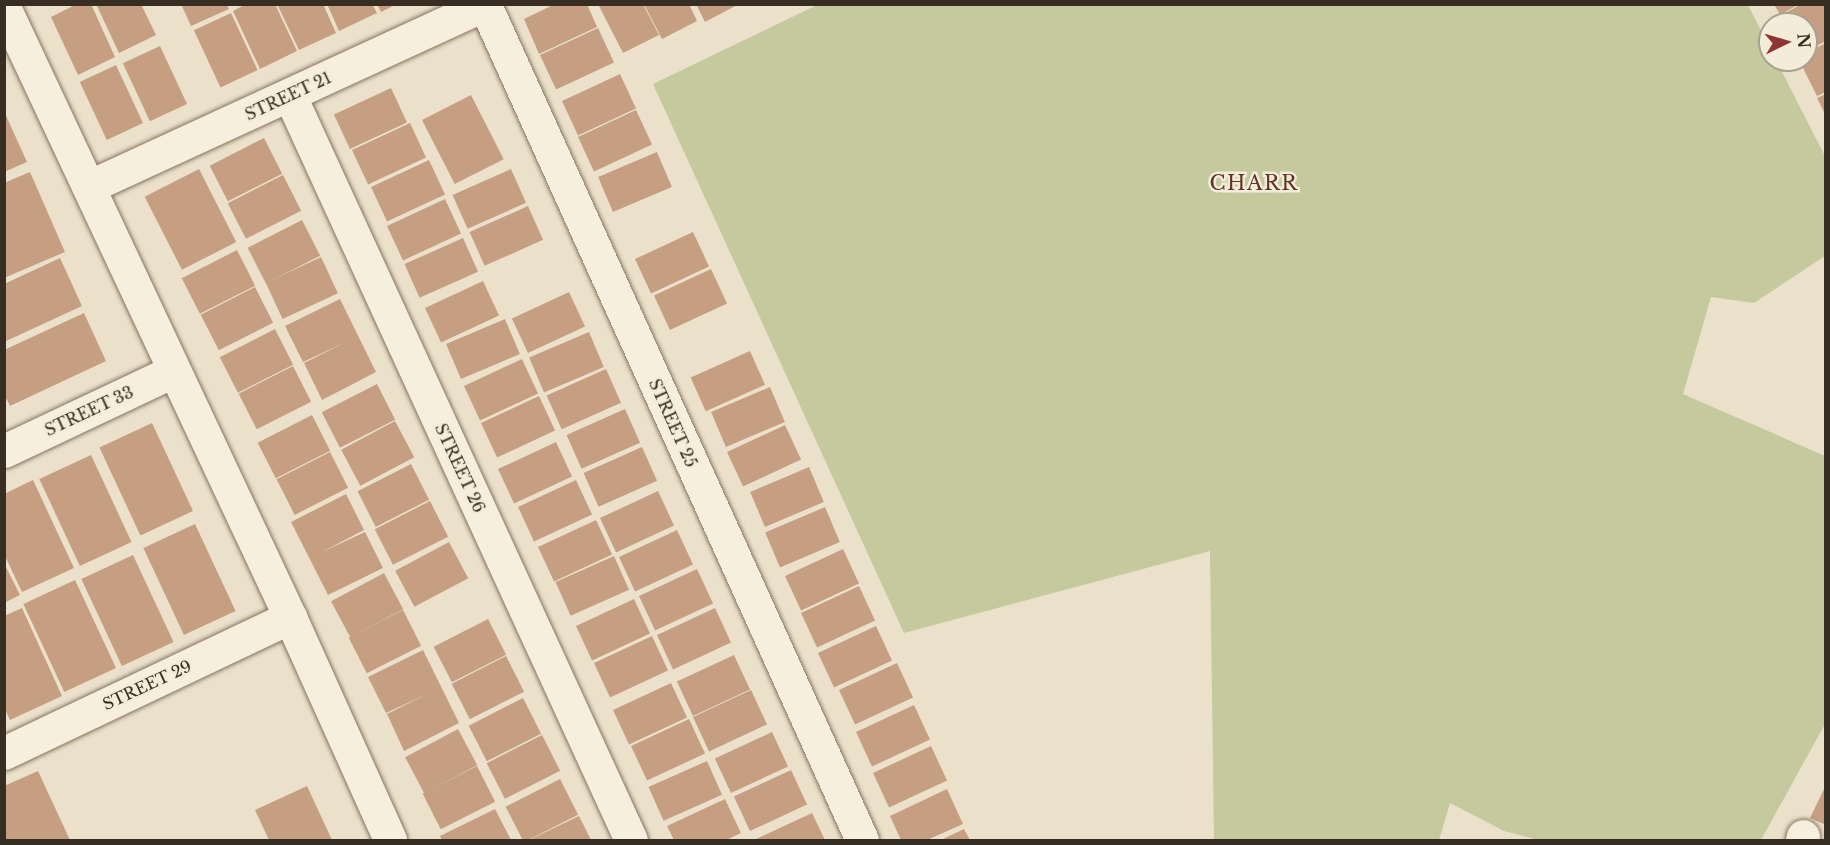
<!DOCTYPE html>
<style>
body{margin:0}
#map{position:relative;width:1830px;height:845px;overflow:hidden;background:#ebe1ca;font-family:"Libre Baskerville",serif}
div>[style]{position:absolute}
.green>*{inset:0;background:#c4c99e}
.building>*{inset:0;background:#c69f83;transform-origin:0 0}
.roads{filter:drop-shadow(0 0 2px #867460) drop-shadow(0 0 2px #867460)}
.minor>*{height:33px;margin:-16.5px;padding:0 16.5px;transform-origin:16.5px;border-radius:16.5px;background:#f6efdd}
span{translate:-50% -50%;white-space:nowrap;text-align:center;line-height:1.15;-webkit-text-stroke:5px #f3ecd9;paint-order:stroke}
.street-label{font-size:16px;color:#382d22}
.quarter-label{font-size:20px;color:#613225;letter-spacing:1.5px}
.frame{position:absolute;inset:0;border:6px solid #382d22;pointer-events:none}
.north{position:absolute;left:1758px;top:12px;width:60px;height:60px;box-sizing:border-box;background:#f3ecd9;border:2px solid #a8a090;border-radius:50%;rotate:85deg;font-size:16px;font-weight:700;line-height:24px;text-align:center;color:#382d22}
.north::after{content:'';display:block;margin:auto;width:21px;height:27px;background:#903535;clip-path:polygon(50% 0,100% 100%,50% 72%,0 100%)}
</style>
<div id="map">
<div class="green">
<i style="clip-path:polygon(817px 5px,1748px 5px,1770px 48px,1770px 60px,1776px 60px,1826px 158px,1825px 256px,1754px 303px,1711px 297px,1683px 394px,1825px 456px,1825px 724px,1761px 840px,1538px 840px,1504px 831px,1450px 803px,1439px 840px,1214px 840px,1210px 551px,904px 633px,653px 84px)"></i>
</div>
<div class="building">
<i style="clip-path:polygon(77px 4px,91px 4px,115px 57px,78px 75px,51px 17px)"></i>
<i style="clip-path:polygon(96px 4px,141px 4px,156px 35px,119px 53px)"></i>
<i style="clip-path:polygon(181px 4px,227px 4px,229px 9px,191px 26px)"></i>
<i style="clip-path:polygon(246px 4px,275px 4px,297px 51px,260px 69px,233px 11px)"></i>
<i style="clip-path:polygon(277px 4px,323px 4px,336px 33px,299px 50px)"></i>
<i style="clip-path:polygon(327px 4px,372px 4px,377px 13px,339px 31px)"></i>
<i style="clip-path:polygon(377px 4px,397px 4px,381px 12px)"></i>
<i style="clip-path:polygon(555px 4px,587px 4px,597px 27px,539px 54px,524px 19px)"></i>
<i style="clip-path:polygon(598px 4px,643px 4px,659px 35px,623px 53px)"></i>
<i style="clip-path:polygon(644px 4px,689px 4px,697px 21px,662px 39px)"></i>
<i style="clip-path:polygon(696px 4px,739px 4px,705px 22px)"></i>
<i style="clip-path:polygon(1774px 4px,1799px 4px,1780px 15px)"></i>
<i style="clip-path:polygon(1802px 4px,1826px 4px,1826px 41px,1806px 51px,1806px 24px,1783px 24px,1779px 16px)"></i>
<i style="left:231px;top:13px;width:63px;height:41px;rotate:65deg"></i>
<i style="left:598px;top:28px;width:38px;height:64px;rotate:65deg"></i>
<i style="clip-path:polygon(1826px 43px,1826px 92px,1817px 96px,1799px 60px,1806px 60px,1806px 53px)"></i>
<i style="left:160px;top:46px;width:64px;height:41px;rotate:65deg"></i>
<i style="left:116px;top:65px;width:64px;height:40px;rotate:65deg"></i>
<i style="left:620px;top:74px;width:38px;height:64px;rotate:65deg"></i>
<i style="left:391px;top:88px;width:38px;height:63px;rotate:65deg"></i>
<i style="clip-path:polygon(1826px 94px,1826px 116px,1817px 98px)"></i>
<i style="left:471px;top:95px;width:72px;height:55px;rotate:63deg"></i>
<i style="left:636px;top:110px;width:38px;height:64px;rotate:65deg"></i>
<i style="clip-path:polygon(4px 111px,27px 162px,4px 172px)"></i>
<i style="left:410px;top:123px;width:38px;height:64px;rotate:65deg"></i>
<i style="left:264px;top:138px;width:40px;height:61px;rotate:63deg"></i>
<i style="left:657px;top:152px;width:38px;height:64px;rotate:67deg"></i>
<i style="left:429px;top:160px;width:38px;height:64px;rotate:65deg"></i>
<i style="left:199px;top:169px;width:82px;height:61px;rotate:63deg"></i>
<i style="left:511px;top:169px;width:37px;height:64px;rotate:66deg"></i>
<i style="clip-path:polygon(30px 172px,65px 252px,4px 278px,4px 183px)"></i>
<i style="left:283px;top:175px;width:40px;height:62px;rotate:63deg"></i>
<i style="left:445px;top:199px;width:38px;height:64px;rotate:65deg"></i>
<i style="left:528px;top:206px;width:37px;height:64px;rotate:66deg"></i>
<i style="left:302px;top:220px;width:40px;height:61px;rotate:63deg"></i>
<i style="left:693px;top:232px;width:38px;height:64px;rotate:65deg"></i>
<i style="left:463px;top:238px;width:37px;height:64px;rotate:66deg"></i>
<i style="left:237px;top:250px;width:40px;height:62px;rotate:63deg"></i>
<i style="left:321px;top:257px;width:40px;height:61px;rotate:65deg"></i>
<i style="clip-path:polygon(60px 258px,82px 306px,4px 342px,4px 284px)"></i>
<i style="left:711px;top:269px;width:38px;height:63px;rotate:65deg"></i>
<i style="left:483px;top:281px;width:38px;height:64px;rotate:65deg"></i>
<i style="left:255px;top:287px;width:40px;height:61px;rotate:63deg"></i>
<i style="left:569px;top:292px;width:38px;height:63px;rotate:65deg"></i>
<i style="clip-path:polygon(340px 299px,376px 372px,322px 400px,304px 363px,346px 342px,303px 362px,285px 326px)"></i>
<i style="clip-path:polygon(84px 313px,106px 361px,10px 406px,4px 394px,4px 350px)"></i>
<i style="left:505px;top:319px;width:38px;height:64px;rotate:67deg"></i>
<i style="left:275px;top:329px;width:40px;height:62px;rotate:63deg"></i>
<i style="left:589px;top:332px;width:38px;height:65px;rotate:67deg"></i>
<i style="left:750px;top:351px;width:37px;height:65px;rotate:66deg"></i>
<i style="left:522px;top:359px;width:38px;height:64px;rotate:65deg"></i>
<i style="left:293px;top:366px;width:40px;height:61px;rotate:63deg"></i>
<i style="left:606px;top:369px;width:37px;height:65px;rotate:66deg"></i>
<i style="left:377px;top:384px;width:40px;height:62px;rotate:63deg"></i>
<i style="left:770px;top:387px;width:38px;height:64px;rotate:67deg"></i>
<i style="left:539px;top:396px;width:38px;height:64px;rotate:65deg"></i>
<i style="left:625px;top:409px;width:37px;height:64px;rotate:66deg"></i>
<i style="left:312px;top:415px;width:40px;height:61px;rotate:63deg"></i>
<i style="left:395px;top:421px;width:41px;height:61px;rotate:62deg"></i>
<i style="left:152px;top:423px;width:97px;height:58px;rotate:65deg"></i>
<i style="left:785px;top:425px;width:38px;height:64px;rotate:65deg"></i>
<i style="left:556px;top:442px;width:38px;height:64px;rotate:65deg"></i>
<i style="left:642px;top:447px;width:37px;height:64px;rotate:66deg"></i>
<i style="left:330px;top:452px;width:40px;height:60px;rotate:63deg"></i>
<i style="left:91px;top:455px;width:96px;height:57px;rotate:65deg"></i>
<i style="left:411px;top:464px;width:40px;height:60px;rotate:63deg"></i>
<i style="left:809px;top:467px;width:38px;height:64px;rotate:67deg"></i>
<i style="clip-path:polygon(33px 480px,74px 568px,22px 592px,4px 554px,4px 494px)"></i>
<i style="left:576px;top:480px;width:38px;height:64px;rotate:65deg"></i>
<i style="left:658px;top:491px;width:38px;height:64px;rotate:65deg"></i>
<i style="clip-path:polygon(346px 494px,364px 530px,322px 552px,365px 532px,383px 568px,328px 595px,291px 522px)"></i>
<i style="left:430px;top:501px;width:40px;height:62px;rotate:63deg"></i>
<i style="left:825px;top:507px;width:38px;height:65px;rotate:67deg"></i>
<i style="left:596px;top:520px;width:38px;height:64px;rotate:65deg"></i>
<i style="left:195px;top:524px;width:96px;height:57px;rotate:65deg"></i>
<i style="left:677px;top:530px;width:38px;height:64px;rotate:65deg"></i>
<i style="left:449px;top:542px;width:41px;height:61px;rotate:62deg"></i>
<i style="left:843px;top:549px;width:38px;height:64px;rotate:65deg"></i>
<i style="left:133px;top:555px;width:96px;height:57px;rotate:65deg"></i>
<i style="left:614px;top:556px;width:37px;height:64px;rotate:66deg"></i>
<i style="clip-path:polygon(4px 563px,20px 595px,4px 603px)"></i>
<i style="left:697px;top:569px;width:38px;height:64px;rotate:65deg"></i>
<i style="left:384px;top:573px;width:41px;height:60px;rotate:62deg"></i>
<i style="left:75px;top:580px;width:97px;height:57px;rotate:65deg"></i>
<i style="left:859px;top:586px;width:38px;height:64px;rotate:65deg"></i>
<i style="left:634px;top:599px;width:38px;height:64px;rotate:65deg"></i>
<i style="clip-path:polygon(22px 608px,62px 696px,10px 720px,4px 707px,4px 616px)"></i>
<i style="left:715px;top:608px;width:38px;height:64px;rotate:65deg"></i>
<i style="left:403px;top:610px;width:40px;height:61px;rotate:63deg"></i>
<i style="left:488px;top:619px;width:40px;height:61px;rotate:63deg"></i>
<i style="left:876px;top:626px;width:38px;height:64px;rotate:65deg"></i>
<i style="left:652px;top:636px;width:38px;height:64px;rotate:65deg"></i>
<i style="clip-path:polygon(423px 650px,459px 723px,404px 751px,387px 714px,429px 693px,386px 713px,368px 677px)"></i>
<i style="left:734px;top:655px;width:38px;height:63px;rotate:65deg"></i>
<i style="left:506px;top:656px;width:40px;height:61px;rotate:63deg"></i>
<i style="left:897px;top:663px;width:38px;height:64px;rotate:65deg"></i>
<i style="left:671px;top:683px;width:38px;height:64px;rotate:65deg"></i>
<i style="left:751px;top:690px;width:38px;height:64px;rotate:65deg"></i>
<i style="left:523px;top:698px;width:40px;height:61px;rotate:63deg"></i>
<i style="left:914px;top:705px;width:38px;height:64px;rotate:65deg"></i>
<i style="left:689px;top:719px;width:38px;height:64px;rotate:65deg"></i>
<i style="left:458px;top:729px;width:41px;height:60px;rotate:62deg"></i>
<i style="left:772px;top:732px;width:38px;height:63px;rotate:65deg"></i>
<i style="left:542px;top:735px;width:40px;height:62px;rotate:63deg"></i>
<i style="left:931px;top:746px;width:38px;height:64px;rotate:65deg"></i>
<i style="left:707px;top:761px;width:37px;height:64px;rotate:66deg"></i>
<i style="left:477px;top:766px;width:40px;height:61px;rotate:63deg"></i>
<i style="left:791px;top:770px;width:38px;height:63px;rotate:65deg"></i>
<i style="clip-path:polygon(38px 771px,70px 840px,7px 840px,4px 835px,4px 786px)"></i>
<i style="left:560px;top:779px;width:40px;height:61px;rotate:63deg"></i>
<i style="clip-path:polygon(1826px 785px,1826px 825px,1810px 818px)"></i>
<i style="clip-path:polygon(307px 786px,332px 840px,269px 840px,255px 810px)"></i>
<i style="clip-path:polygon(947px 789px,963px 824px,927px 840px,901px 840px,890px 816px)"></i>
<i style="clip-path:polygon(725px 799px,741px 833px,726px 840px,674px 840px,667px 826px)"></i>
<i style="clip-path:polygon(495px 809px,511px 840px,442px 840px,440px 836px)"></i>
<i style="clip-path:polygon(812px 813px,825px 840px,754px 840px)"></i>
<i style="clip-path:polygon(579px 816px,591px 840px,529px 840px)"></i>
<i style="clip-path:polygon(964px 829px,970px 840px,941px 840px)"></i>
</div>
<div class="roads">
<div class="minor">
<i style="left:485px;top:5px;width:916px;rotate:65.7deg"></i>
<i style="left:4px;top:7px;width:674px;rotate:64.88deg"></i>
<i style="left:290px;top:617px;width:244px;rotate:65.8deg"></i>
<i style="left:290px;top:96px;width:818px;rotate:65.38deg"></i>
<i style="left:90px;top:186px;width:435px;rotate:-24.7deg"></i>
<i style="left:4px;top:451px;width:187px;rotate:-25.3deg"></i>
<i style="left:4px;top:753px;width:317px;rotate:-25.4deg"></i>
<i style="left:1802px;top:840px;width:4px;rotate:-76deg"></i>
</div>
</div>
<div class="street-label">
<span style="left:288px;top:96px;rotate:-25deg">STREET 21</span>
<span style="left:89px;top:411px;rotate:-25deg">STREET 33</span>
<span style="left:673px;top:423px;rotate:66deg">STREET 25</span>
<span style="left:460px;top:468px;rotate:65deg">STREET 26</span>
<span style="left:147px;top:685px;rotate:-25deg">STREET 29</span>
</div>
<div class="quarter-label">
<span style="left:1254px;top:183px">CHARR</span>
</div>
<div class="frame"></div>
<div class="north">N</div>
</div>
